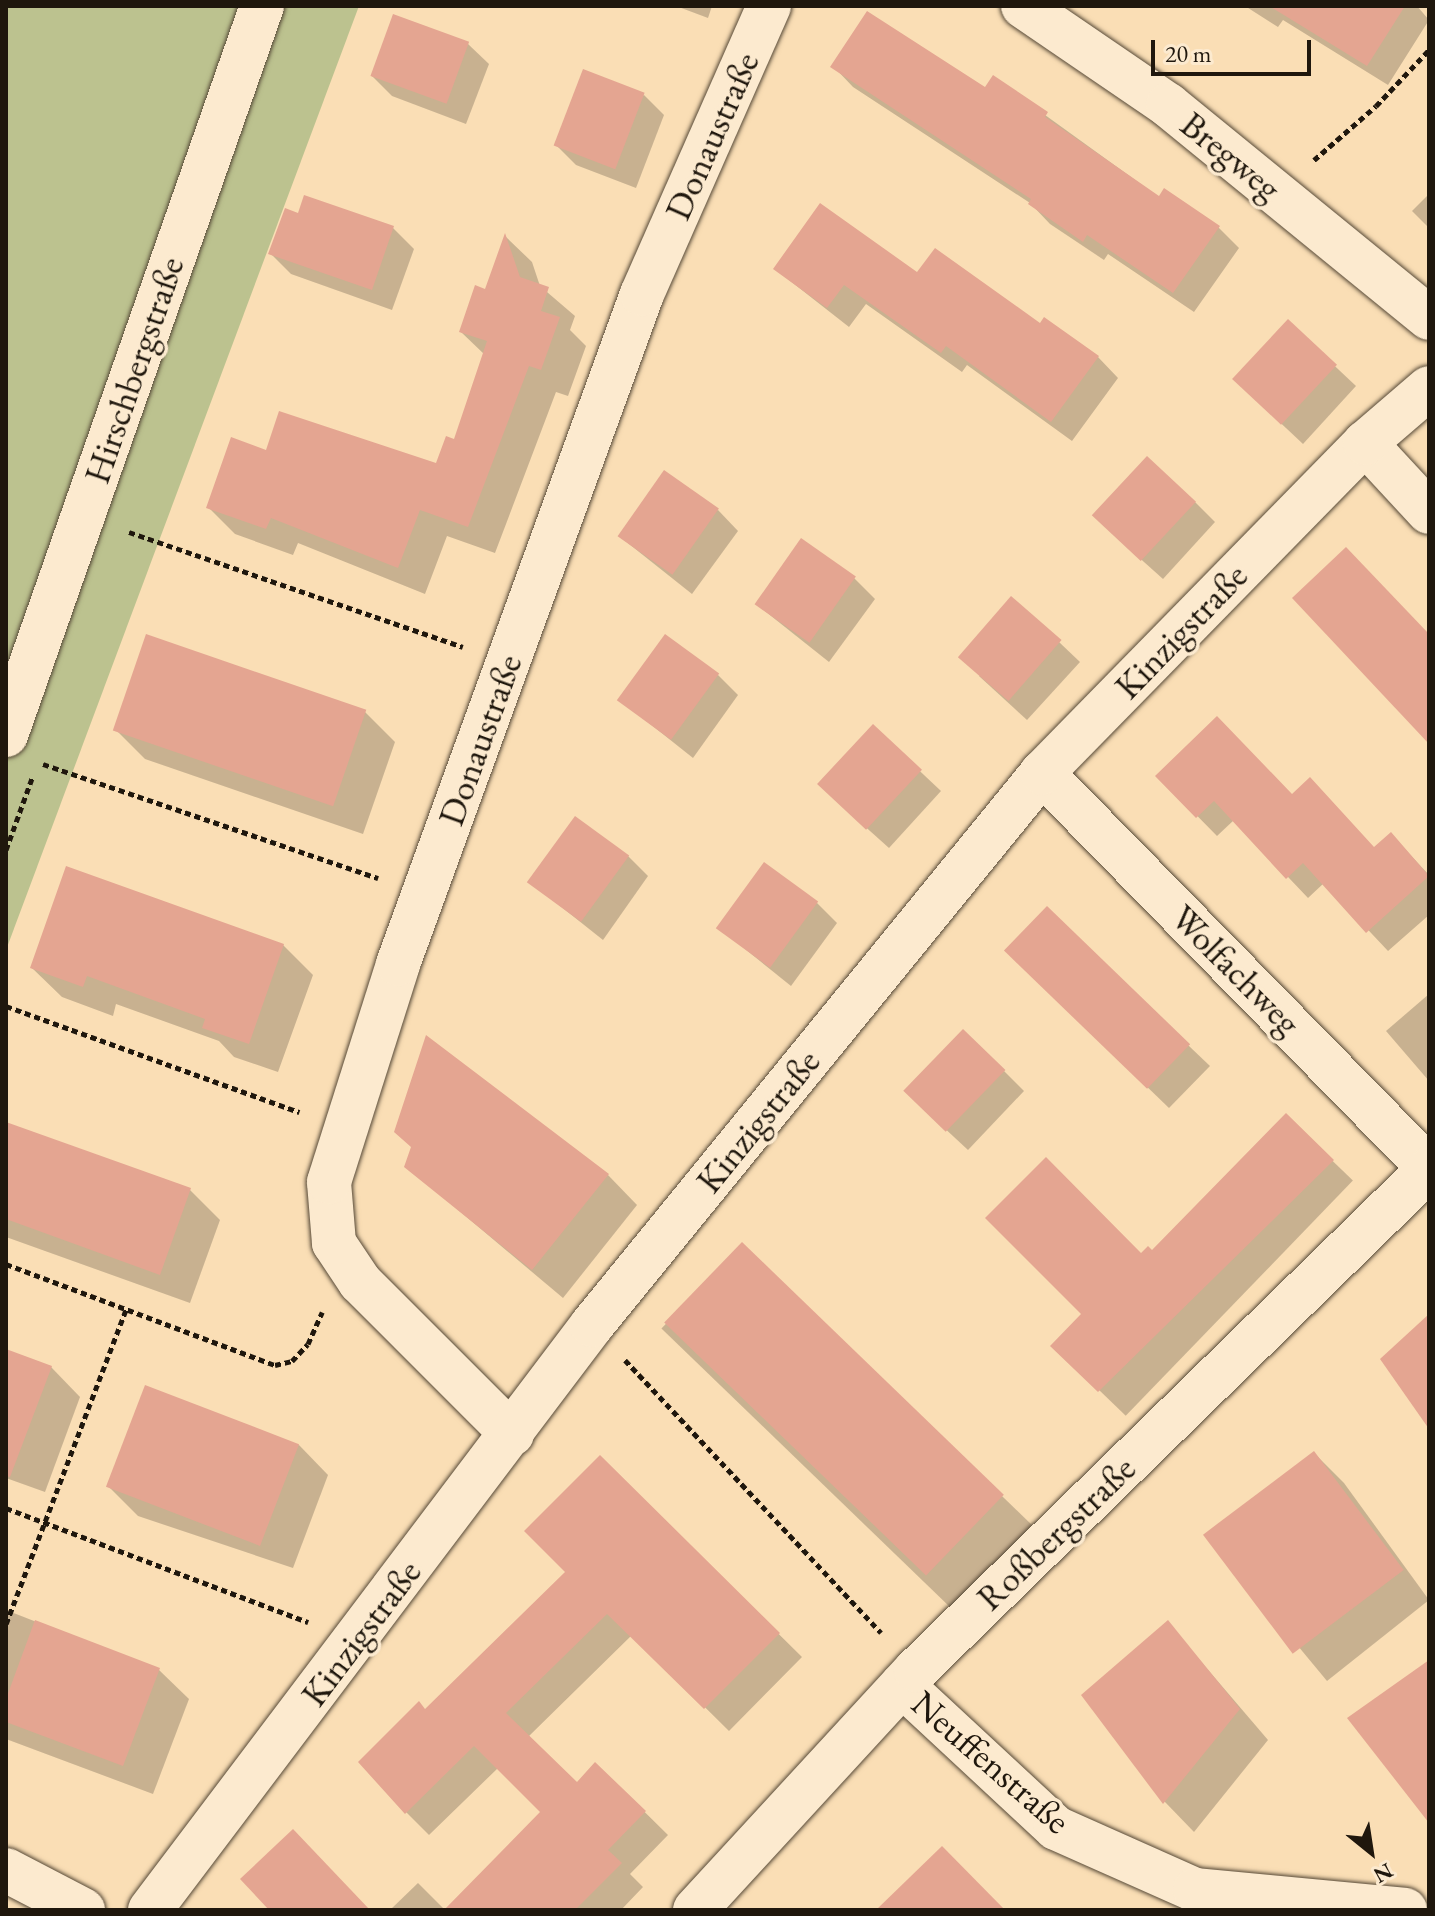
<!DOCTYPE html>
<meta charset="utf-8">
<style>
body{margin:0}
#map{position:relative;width:1435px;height:1916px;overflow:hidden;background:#fadeb5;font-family:"EB Garamond",serif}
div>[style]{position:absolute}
.green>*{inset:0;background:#bcc28f}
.shadow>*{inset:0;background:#0003;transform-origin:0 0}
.building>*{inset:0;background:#e4a591;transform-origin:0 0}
.path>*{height:5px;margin-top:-2.5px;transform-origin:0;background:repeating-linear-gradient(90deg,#1f170d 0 6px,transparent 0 10px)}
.roads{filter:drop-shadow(0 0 2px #564937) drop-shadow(0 0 2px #564937)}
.minor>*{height:44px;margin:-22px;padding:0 22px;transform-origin:22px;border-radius:22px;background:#fceacf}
span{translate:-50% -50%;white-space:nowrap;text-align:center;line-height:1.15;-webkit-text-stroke:7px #fceacf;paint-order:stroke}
.street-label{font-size:36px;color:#1f170d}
.frame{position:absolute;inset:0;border:8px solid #1f170d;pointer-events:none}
.north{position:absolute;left:1331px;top:1812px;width:80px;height:80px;-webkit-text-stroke:6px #fceacf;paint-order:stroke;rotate:150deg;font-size:22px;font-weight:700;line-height:32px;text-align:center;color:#1f170d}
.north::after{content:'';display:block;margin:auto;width:28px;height:36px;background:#1f170d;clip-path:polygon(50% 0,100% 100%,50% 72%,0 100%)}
.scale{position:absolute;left:1151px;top:40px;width:160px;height:36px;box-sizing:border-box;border:4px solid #1f170d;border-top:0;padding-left:10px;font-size:24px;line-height:28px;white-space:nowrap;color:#1f170d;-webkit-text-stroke:6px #fceacf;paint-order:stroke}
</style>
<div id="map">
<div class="green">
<i style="clip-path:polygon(6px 6px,359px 6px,6px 950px)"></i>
</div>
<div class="shadow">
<i style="clip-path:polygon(676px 6px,712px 6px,708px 18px)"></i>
<i style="clip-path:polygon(1245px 6px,1417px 6px,1429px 20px,1388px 85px,1283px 20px,1278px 27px)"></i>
<i style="clip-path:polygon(468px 44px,489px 64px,466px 124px,392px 96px,372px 76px)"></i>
<i style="clip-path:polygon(833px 66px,985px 90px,994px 78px,1160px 198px,1218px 227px,1239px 248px,1194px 312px,1108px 254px,1104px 260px,1050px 224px,1030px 203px,853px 87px)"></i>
<i style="clip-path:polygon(644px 95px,664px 115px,636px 188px,576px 165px,555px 144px)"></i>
<i style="clip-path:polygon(1429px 194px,1429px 228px,1412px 211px)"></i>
<i style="clip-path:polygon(393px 228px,414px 249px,392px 310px,291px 274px,271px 254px)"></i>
<i style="clip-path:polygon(506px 237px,532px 262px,540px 286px,575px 316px,570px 330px,586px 346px,568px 396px,556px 392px,495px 553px,447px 536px,425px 594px,298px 543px,293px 555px,235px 534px,208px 507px,267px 452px,438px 465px,456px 441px,485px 355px,461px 332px,486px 291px)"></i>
<i style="clip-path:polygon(775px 269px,918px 275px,1041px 326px,1098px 357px,1118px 378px,1072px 441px,967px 365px,962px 372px,866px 304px,849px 327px)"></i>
<i style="clip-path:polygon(1288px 322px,1356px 386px,1303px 444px,1256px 400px)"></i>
<i style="clip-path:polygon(1195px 502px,1215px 522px,1163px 579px,1115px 536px)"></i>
<i style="clip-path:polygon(718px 510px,738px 531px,692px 594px,619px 536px)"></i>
<i style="clip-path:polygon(854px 578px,875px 599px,829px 662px,756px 604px)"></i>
<i style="clip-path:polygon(1059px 642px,1080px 662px,1027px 720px,979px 676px)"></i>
<i style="clip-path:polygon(718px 675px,738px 695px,693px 758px,620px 700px)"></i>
<i style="clip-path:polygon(365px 712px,395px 742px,363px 834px,145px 759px,115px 729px)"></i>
<i style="clip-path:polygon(873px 727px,941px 791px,889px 848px,841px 805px)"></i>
<i style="clip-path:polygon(1158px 776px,1292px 796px,1375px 849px,1391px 834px,1429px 875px,1429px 915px,1388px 951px,1324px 883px,1308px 898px,1234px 820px,1217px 836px)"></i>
<i style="clip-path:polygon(628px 856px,648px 876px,603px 940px,530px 882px)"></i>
<i style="clip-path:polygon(817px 903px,837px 923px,791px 986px,719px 928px)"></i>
<i style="clip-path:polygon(283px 945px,313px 975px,278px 1072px,234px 1057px,219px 1041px,116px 1004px,113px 1016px,62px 997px,32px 968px)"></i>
<i style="clip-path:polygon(1027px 971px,1189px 1046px,1210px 1066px,1169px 1108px)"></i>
<i style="clip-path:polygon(1429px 994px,1429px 1081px,1386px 1031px)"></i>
<i style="clip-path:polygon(1004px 1071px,1024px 1091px,968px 1150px,926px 1111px)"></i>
<i style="left:1286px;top:1116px;width:93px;height:327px;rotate:44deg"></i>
<i style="clip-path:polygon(6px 1124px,190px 1190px,220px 1220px,190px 1303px,6px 1237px)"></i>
<i style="clip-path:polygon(406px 1166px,608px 1175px,637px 1205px,563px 1298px)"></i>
<i style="left:742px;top:1245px;width:405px;height:116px;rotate:44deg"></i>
<i style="clip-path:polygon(6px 1351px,51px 1367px,80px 1397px,45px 1492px,6px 1478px)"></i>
<i style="clip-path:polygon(299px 1445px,328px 1475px,293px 1568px,138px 1516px,108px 1486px)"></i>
<i style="clip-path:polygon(1314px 1453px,1344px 1483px,1429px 1600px,1327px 1681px,1215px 1546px)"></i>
<i style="clip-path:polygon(600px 1457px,802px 1657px,729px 1731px,632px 1635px,528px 1737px,577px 1784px,596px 1764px,668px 1835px,630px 1874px,643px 1887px,621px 1910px,491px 1910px,543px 1812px,498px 1768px,429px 1835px,406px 1812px,426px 1711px,568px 1572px)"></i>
<i style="clip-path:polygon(6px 1610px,159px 1670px,189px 1699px,153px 1794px,6px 1739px)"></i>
<i style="clip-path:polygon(1168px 1623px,1268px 1740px,1194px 1832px,1165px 1802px,1083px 1695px)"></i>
<i style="clip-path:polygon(418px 1883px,445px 1910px,390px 1910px)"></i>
</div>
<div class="building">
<i style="clip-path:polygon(1269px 6px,1405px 6px,1367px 66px)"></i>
<i style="clip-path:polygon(867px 11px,985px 87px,993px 75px,1048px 112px,1045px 117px,1159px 196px,1164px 188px,1220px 226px,1173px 293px,1087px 235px,1083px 242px,1028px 204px,1031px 199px,830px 67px)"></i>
<i style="left:393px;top:14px;width:81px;height:66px;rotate:20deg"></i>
<i style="left:583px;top:69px;width:66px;height:82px;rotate:21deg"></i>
<i style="clip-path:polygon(304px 195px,394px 226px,372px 290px,268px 254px,285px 208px,298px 213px)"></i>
<i style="clip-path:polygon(820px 203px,917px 272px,935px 248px,1040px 323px,1044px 317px,1099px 356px,1051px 422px,946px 346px,941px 353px,844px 285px,827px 308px,773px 269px)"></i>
<i style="clip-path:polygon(505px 233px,520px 277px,549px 287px,541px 311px,560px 317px,541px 370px,529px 366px,468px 527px,420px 510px,398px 568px,271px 518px,266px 529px,206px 508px,231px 437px,266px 450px,279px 411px,436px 463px,446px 436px,454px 439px,487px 341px,459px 332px,475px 285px,485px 289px)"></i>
<i style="left:1288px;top:319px;width:67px;height:82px;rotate:43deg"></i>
<i style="left:1147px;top:456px;width:67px;height:81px;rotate:43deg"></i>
<i style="left:664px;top:470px;width:67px;height:81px;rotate:35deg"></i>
<i style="left:801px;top:538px;width:67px;height:81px;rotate:35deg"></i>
<i style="clip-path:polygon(1346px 547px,1429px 634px,1429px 744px,1292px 598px)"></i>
<i style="left:1011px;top:596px;width:67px;height:81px;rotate:41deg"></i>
<i style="left:146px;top:634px;width:233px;height:102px;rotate:19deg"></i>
<i style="left:665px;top:634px;width:67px;height:82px;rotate:36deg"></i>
<i style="clip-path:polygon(1217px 716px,1292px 794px,1310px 777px,1374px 847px,1391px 832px,1429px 876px,1366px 933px,1303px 863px,1286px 879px,1214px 801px,1196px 818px,1155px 776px)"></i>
<i style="left:873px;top:724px;width:67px;height:82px;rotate:43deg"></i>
<i style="left:575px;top:816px;width:67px;height:82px;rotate:36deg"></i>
<i style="left:764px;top:862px;width:67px;height:82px;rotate:36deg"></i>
<i style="clip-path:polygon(66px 866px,284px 944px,249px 1044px,202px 1028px,205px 1019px,87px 976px,83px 987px,30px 968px)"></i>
<i style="left:1047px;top:906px;width:199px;height:62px;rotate:44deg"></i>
<i style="left:963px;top:1029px;width:59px;height:86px;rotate:44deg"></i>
<i style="clip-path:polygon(426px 1035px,609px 1174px,532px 1270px,404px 1167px,411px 1147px,394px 1132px)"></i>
<i style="clip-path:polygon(1286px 1113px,1334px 1160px,1098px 1392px,1050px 1346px,1081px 1314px,985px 1218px,1046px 1157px,1141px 1253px,1148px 1246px,1152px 1250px)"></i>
<i style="clip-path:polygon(6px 1122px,191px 1188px,160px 1275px,6px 1219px)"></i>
<i style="left:742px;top:1242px;width:364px;height:112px;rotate:44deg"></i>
<i style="clip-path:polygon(1429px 1314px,1429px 1429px,1380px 1359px)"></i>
<i style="clip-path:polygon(6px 1349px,52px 1366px,10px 1477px,6px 1476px)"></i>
<i style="left:145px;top:1385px;width:165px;height:109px;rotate:21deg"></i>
<i style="left:1314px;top:1451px;width:149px;height:139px;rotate:53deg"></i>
<i style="clip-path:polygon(600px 1455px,780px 1633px,704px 1709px,607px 1614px,506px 1713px,577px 1782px,595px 1762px,646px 1811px,608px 1850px,622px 1863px,575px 1910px,444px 1910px,540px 1812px,474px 1746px,405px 1814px,358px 1762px,419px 1701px,425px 1709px,565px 1572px,524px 1531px)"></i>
<i style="clip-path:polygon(35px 1620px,160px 1668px,123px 1766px,6px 1722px,6px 1699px)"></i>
<i style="clip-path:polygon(1168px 1620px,1240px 1709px,1163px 1804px,1081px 1695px)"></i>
<i style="clip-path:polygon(1429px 1660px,1429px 1823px,1347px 1718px)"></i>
<i style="clip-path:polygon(293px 1829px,370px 1910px,269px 1910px,240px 1879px)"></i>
<i style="clip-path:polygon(942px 1846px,1005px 1910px,876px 1910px)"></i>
</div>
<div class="path">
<i style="left:1314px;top:160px;width:82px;rotate:-41.1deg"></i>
<i style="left:1376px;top:106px;width:77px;rotate:-46.6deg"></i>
<i style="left:129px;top:532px;width:353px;rotate:19deg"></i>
<i style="left:43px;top:764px;width:354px;rotate:18.8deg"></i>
<i style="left:6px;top:850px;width:77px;rotate:-70.1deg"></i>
<i style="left:6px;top:1006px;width:312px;rotate:19.9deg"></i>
<i style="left:6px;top:1264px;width:287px;rotate:20.6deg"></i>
<i style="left:275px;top:1365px;width:17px;rotate:-13deg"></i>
<i style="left:292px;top:1361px;width:23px;rotate:-47deg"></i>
<i style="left:308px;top:1344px;width:35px;rotate:-66deg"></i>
<i style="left:625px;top:1360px;width:374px;rotate:46.8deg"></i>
<i style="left:6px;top:1508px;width:323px;rotate:20.7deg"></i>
<i style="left:6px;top:1624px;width:337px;rotate:-69.1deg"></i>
</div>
<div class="roads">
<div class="minor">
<i style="left:1023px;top:6px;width:176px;rotate:34.3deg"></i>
<i style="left:1168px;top:105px;width:337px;rotate:39.2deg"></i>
<i style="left:1365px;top:443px;width:94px;rotate:47.2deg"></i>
<i style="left:6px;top:735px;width:773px;rotate:-70.65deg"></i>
<i style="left:1042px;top:773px;width:553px;rotate:45.59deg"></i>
<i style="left:512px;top:1434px;width:215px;rotate:-135deg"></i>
<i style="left:360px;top:1282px;width:47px;rotate:-123.7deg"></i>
<i style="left:334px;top:1243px;width:61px;rotate:-94.7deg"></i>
<i style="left:329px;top:1182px;width:229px;rotate:-72.4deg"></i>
<i style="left:398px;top:964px;width:713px;rotate:-69.99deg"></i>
<i style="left:642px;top:294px;width:315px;rotate:-66.2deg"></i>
<i style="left:902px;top:1685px;width:210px;rotate:42.9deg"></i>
<i style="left:1056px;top:1828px;width:152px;rotate:24deg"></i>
<i style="left:1195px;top:1890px;width:211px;rotate:5.4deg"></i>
<i style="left:6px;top:1870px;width:87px;rotate:27.5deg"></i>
<i style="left:150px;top:1910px;width:733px;rotate:-52.93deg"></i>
<i style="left:592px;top:1325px;width:712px;rotate:-50.81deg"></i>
<i style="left:1042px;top:773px;width:462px;rotate:-45.6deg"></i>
<i style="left:1365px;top:443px;width:84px;rotate:-40.7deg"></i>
<i style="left:695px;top:1910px;width:326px;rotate:-47.4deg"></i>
<i style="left:916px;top:1670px;width:717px;rotate:-44.32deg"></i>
</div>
</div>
<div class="street-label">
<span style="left:712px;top:136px;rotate:-66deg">Donaustraße</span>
<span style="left:1231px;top:156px;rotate:39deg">Bregweg</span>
<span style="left:134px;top:370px;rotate:-71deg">Hirschbergstraße</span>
<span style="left:1181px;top:631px;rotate:-46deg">Kinzigstraße</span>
<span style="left:480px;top:740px;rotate:-70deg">Donaustraße</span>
<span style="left:1236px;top:970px;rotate:45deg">Wolfachweg</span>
<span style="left:758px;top:1121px;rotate:-51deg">Kinzigstraße</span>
<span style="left:1056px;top:1533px;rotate:-44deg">Roßbergstraße</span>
<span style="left:361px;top:1633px;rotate:-53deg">Kinzigstraße</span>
<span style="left:991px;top:1762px;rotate:41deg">Neuffenstraße</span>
</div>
<div class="frame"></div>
<div class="north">N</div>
<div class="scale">20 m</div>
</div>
